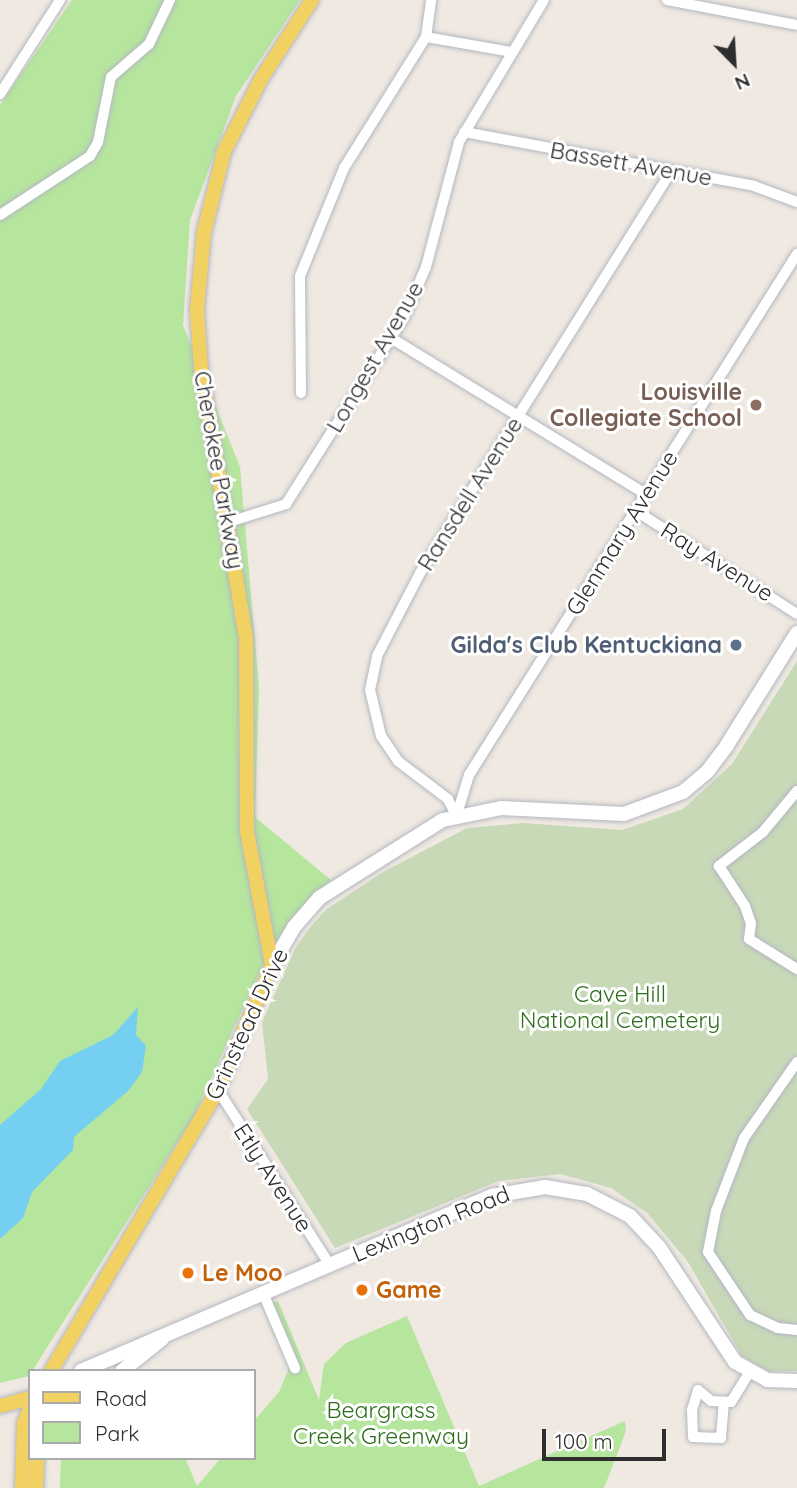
<!DOCTYPE html>
<style>
body{margin:0}
#map{position:relative;width:797px;height:1488px;overflow:hidden;background:#efe9e1;font-family:Quicksand,sans-serif}
div>[style]{position:absolute}
.green>*{inset:0;background:#b6e59e}
.cemetery>*{inset:0;background:#c8d9b8}
.water>*{inset:0;background:#75cff0}
.roads{filter:drop-shadow(0 0 2px #b4b7c1) drop-shadow(0 0 2px #b4b7c1)}
.street>*{height:10px;margin:-5px;padding:0 5px;transform-origin:5px;border-radius:5px;background:#fff}
.secondary>*{height:14px;margin:-7px;padding:0 7px;transform-origin:7px;border-radius:7px;background:#fff}
.primary>*{height:14px;margin:-7px;padding:0 7px;transform-origin:7px;border-radius:7px;background:#f2d163}
.dots>*{width:19px;height:19px;translate:-50% -50%;box-sizing:border-box;border:4px solid #fff;border-radius:50%}
span{translate:-50% -50%;white-space:nowrap;text-align:center;line-height:1.15;-webkit-text-stroke:6px #fff;paint-order:stroke}
.street-label{font-size:23px;color:#2e2e2e}
.education-label{font-size:23px;color:#785e54;font-weight:700}
.right{translate:-100% -50%;text-align:right}
.service-label{font-size:23px;color:#4e5e75;font-weight:700}
.park-label{font-size:23px;color:#2c6e1b}
.food-label{font-size:23px;color:#c56008;font-weight:700}
.left{translate:0 -50%;text-align:left}
.legend{position:absolute;left:28px;top:1369px;width:228px;height:91px;box-sizing:border-box;background:#fff;border:2px solid #ababab;margin:0;padding:9px 12px;list-style:none;font-size:21px;color:#2e2e2e}
.legend li{display:flex;align-items:center;gap:14px;height:35px}
.legend b{width:35px;border:2px solid #ababab}
.north{position:absolute;left:699px;top:28px;width:70px;height:70px;-webkit-text-stroke:5px #fff;paint-order:stroke;rotate:156deg;font-size:19px;font-weight:700;line-height:28px;text-align:center;color:#2e2e2e}
.north::after{content:'';display:block;margin:auto;width:24px;height:32px;background:#2e2e2e;clip-path:polygon(50% 0,100% 100%,50% 72%,0 100%)}
.scale{position:absolute;left:542px;top:1429px;width:124px;height:32px;box-sizing:border-box;border:4px solid #2e2e2e;border-top:0;padding-left:9px;font-size:21px;line-height:24px;white-space:nowrap;color:#2e2e2e;-webkit-text-stroke:5px #fff;paint-order:stroke}
</style>
<div id="map">
<div class="green">
<i style="clip-path:polygon(72px 0,300px 0,236px 96px,190px 220px,183px 325px,240px 467px,259px 687px,255px 817px,331px 880px,287px 926px,258px 975px,194px 1116px,29px 1376px,0 1383px,0 105px)"></i>
<i style="clip-path:polygon(278px 1301px,319px 1400px,324px 1364px,346px 1343px,407px 1316px,479px 1486px,625px 1421px,626px 1431px,604px 1488px,60px 1488px,61px 1458px,185px 1458px,197px 1486px,221px 1458px,254px 1458px,254px 1421px,279px 1392px,290px 1366px,264px 1306px)"></i>
</div>
<div class="cemetery">
<i style="clip-path:polygon(797px 661px,797px 1371px,767px 1371px,742px 1356px,688px 1262px,647px 1213px,611px 1188px,560px 1174px,499px 1181px,335px 1248px,247px 1109px,268px 1079px,262px 1022px,296px 947px,311px 926px,327px 909px,383px 872px,467px 828px,523px 823px,622px 830px,683px 809px,732px 764px)"></i>
</div>
<div class="water">
<i style="clip-path:polygon(138px 1007px,136px 1035px,146px 1046px,142px 1072px,128px 1091px,74px 1137px,73px 1150px,32px 1192px,23px 1218px,0 1239px,0 1125px,41px 1089px,60px 1061px,113px 1035px)"></i>
</div>
<div class="roads">
<div class="street">
<i style="left:667px;top:0;width:132px;rotate:10.9deg"></i>
<i style="left:426px;top:37px;width:87px;rotate:9.9deg"></i>
<i style="left:0;top:94px;width:112px;rotate:-57.4deg"></i>
<i style="left:464px;top:132px;width:295px;rotate:10.5deg"></i>
<i style="left:754px;top:186px;width:46px;rotate:20.4deg"></i>
<i style="left:0;top:215px;width:108px;rotate:-33.2deg"></i>
<i style="left:90px;top:156px;width:16px;rotate:-60deg"></i>
<i style="left:98px;top:142px;width:66px;rotate:-78.7deg"></i>
<i style="left:111px;top:77px;width:50px;rotate:-41deg"></i>
<i style="left:149px;top:44px;width:49px;rotate:-64.5deg"></i>
<i style="left:391px;top:338px;width:300px;rotate:31.5deg"></i>
<i style="left:301px;top:393px;width:117px;rotate:-90.5deg"></i>
<i style="left:300px;top:276px;width:117px;rotate:-67.8deg"></i>
<i style="left:344px;top:168px;width:155px;rotate:-58deg"></i>
<i style="left:426px;top:37px;width:37px;rotate:-82deg"></i>
<i style="left:636px;top:511px;width:191px;rotate:32.6deg"></i>
<i style="left:229px;top:522px;width:60px;rotate:-17.5deg"></i>
<i style="left:286px;top:504px;width:221px;rotate:-57.7deg"></i>
<i style="left:404px;top:317px;width:55px;rotate:-66.3deg"></i>
<i style="left:426px;top:267px;width:129px;rotate:-75.2deg"></i>
<i style="left:459px;top:142px;width:165px;rotate:-59.1deg"></i>
<i style="left:797px;top:791px;width:53px;rotate:129.7deg"></i>
<i style="left:763px;top:832px;width:56px;rotate:142.3deg"></i>
<i style="left:719px;top:866px;width:48px;rotate:57deg"></i>
<i style="left:745px;top:906px;width:18px;rotate:71deg"></i>
<i style="left:751px;top:923px;width:16px;rotate:97deg"></i>
<i style="left:749px;top:939px;width:57px;rotate:32deg"></i>
<i style="left:457px;top:814px;width:41px;rotate:-72.9deg"></i>
<i style="left:469px;top:775px;width:616px;rotate:-57.81deg"></i>
<i style="left:456px;top:815px;width:18px;rotate:-117deg"></i>
<i style="left:448px;top:799px;width:63px;rotate:-142.8deg"></i>
<i style="left:398px;top:761px;width:30px;rotate:-124deg"></i>
<i style="left:381px;top:736px;width:47px;rotate:-103.4deg"></i>
<i style="left:370px;top:690px;width:35px;rotate:-78deg"></i>
<i style="left:377px;top:656px;width:93px;rotate:-62.6deg"></i>
<i style="left:420px;top:573px;width:474px;rotate:-58deg"></i>
<i style="left:797px;top:1062px;width:93px;rotate:124.9deg"></i>
<i style="left:744px;top:1138px;width:78px;rotate:111deg"></i>
<i style="left:716px;top:1211px;width:42px;rotate:101deg"></i>
<i style="left:708px;top:1252px;width:76px;rotate:56.3deg"></i>
<i style="left:750px;top:1315px;width:31px;rotate:25deg"></i>
<i style="left:778px;top:1328px;width:19px;rotate:6deg"></i>
<i style="left:218px;top:1090px;width:208px;rotate:57.4deg"></i>
<i style="left:263px;top:1293px;width:82px;rotate:66.9deg"></i>
<i style="left:724px;top:1402px;width:36px;rotate:95deg"></i>
<i style="left:721px;top:1438px;width:28px;rotate:-178deg"></i>
<i style="left:693px;top:1437px;width:27px;rotate:-92deg"></i>
<i style="left:692px;top:1410px;width:21px;rotate:-73deg"></i>
<i style="left:698px;top:1390px;width:17px;rotate:40deg"></i>
<i style="left:711px;top:1401px;width:20px;rotate:3deg"></i>
<i style="left:731px;top:1402px;width:34px;rotate:-58deg"></i>
</div>
<div class="secondary">
<i style="left:272px;top:965px;width:44px;rotate:-59.9deg"></i>
<i style="left:294px;top:927px;width:38px;rotate:-49deg"></i>
<i style="left:319px;top:898px;width:146px;rotate:-32.2deg"></i>
<i style="left:443px;top:820px;width:59px;rotate:-11.7deg"></i>
<i style="left:501px;top:808px;width:123px;rotate:2.8deg"></i>
<i style="left:624px;top:814px;width:63px;rotate:-20.4deg"></i>
<i style="left:683px;top:792px;width:31px;rotate:-40deg"></i>
<i style="left:707px;top:772px;width:34px;rotate:-53deg"></i>
<i style="left:727px;top:745px;width:132px;rotate:-58deg"></i>
<i style="left:81px;top:1371px;width:447px;rotate:-23.1deg"></i>
<i style="left:492px;top:1196px;width:54px;rotate:-9.6deg"></i>
<i style="left:545px;top:1187px;width:43px;rotate:9.5deg"></i>
<i style="left:587px;top:1194px;width:48px;rotate:27.1deg"></i>
<i style="left:630px;top:1216px;width:42px;rotate:46.9deg"></i>
<i style="left:659px;top:1247px;width:138px;rotate:56.5deg"></i>
<i style="left:735px;top:1362px;width:37px;rotate:29deg"></i>
<i style="left:767px;top:1380px;width:30px;rotate:2deg"></i>
<i style="left:122px;top:1371px;width:51px;rotate:-38.7deg"></i>
</div>
<div class="primary">
<i style="left:51px;top:1371px;width:327px;rotate:-59.3deg"></i>
<i style="left:218px;top:1090px;width:136px;rotate:-66.6deg"></i>
<i style="left:272px;top:965px;width:136px;rotate:-100.6deg"></i>
<i style="left:247px;top:831px;width:193px;rotate:-90.3deg"></i>
<i style="left:246px;top:638px;width:273px;rotate:-99.5deg"></i>
<i style="left:201px;top:369px;width:59px;rotate:-93.9deg"></i>
<i style="left:197px;top:310px;width:78px;rotate:-84.9deg"></i>
<i style="left:204px;top:232px;width:82px;rotate:-76deg"></i>
<i style="left:224px;top:152px;width:82px;rotate:-63.1deg"></i>
<i style="left:261px;top:79px;width:94px;rotate:-57.2deg"></i>
<i style="left:0;top:1406px;width:31px;rotate:-15deg"></i>
<i style="left:22px;top:1488px;width:65px;rotate:-88.2deg"></i>
<i style="left:24px;top:1423px;width:15px;rotate:-67deg"></i>
<i style="left:36px;top:1488px;width:30px;rotate:-88deg"></i>
</div>
</div>
<div class="dots">
<i style="left:756px;top:405px;background:#8d6e63"></i>
<i style="left:736px;top:645px;background:#5c6f8a"></i>
<i style="left:188px;top:1273px;background:#e8710a"></i>
<i style="left:362px;top:1290px;background:#e8710a"></i>
</div>
<div class="street-label">
<span style="left:631px;top:164px;rotate:10deg">Bassett Avenue</span>
<span style="left:375px;top:357px;rotate:-60deg">Longest Avenue</span>
<span style="left:219px;top:470px;rotate:80deg">Cherokee Parkway</span>
<span style="left:470px;top:494px;rotate:-58deg">Ransdell Avenue</span>
<span style="left:622px;top:533px;rotate:-58deg">Glenmary Avenue</span>
<span style="left:717px;top:562px;rotate:32deg">Ray Avenue</span>
<span style="left:247px;top:1024px;rotate:-65deg">Grinstead Drive</span>
<span style="left:273px;top:1178px;rotate:57deg">Etly Avenue</span>
<span style="left:431px;top:1224px;rotate:-22deg">Lexington Road</span>
</div>
<div class="education-label">
<span class="right" style="left:742px;top:405px">Louisville<br>Collegiate School</span>
</div>
<div class="service-label">
<span class="right" style="left:722px;top:645px">Gilda's Club Kentuckiana</span>
</div>
<div class="park-label">
<span style="left:620px;top:1007px">Cave Hill<br>National Cemetery</span>
<span style="left:381px;top:1423px">Beargrass<br>Creek Greenway</span>
</div>
<div class="food-label">
<span class="left" style="left:202px;top:1273px">Le Moo</span>
<span class="left" style="left:376px;top:1290px">Game</span>
</div>
<ul class="legend">
<li><b style="height:9px;background:#f2d163"></b>Road</li>
<li><b style="height:19px;background:#b6e59e"></b>Park</li>
</ul>
<div class="north">N</div>
<div class="scale">100 m</div>
</div>
